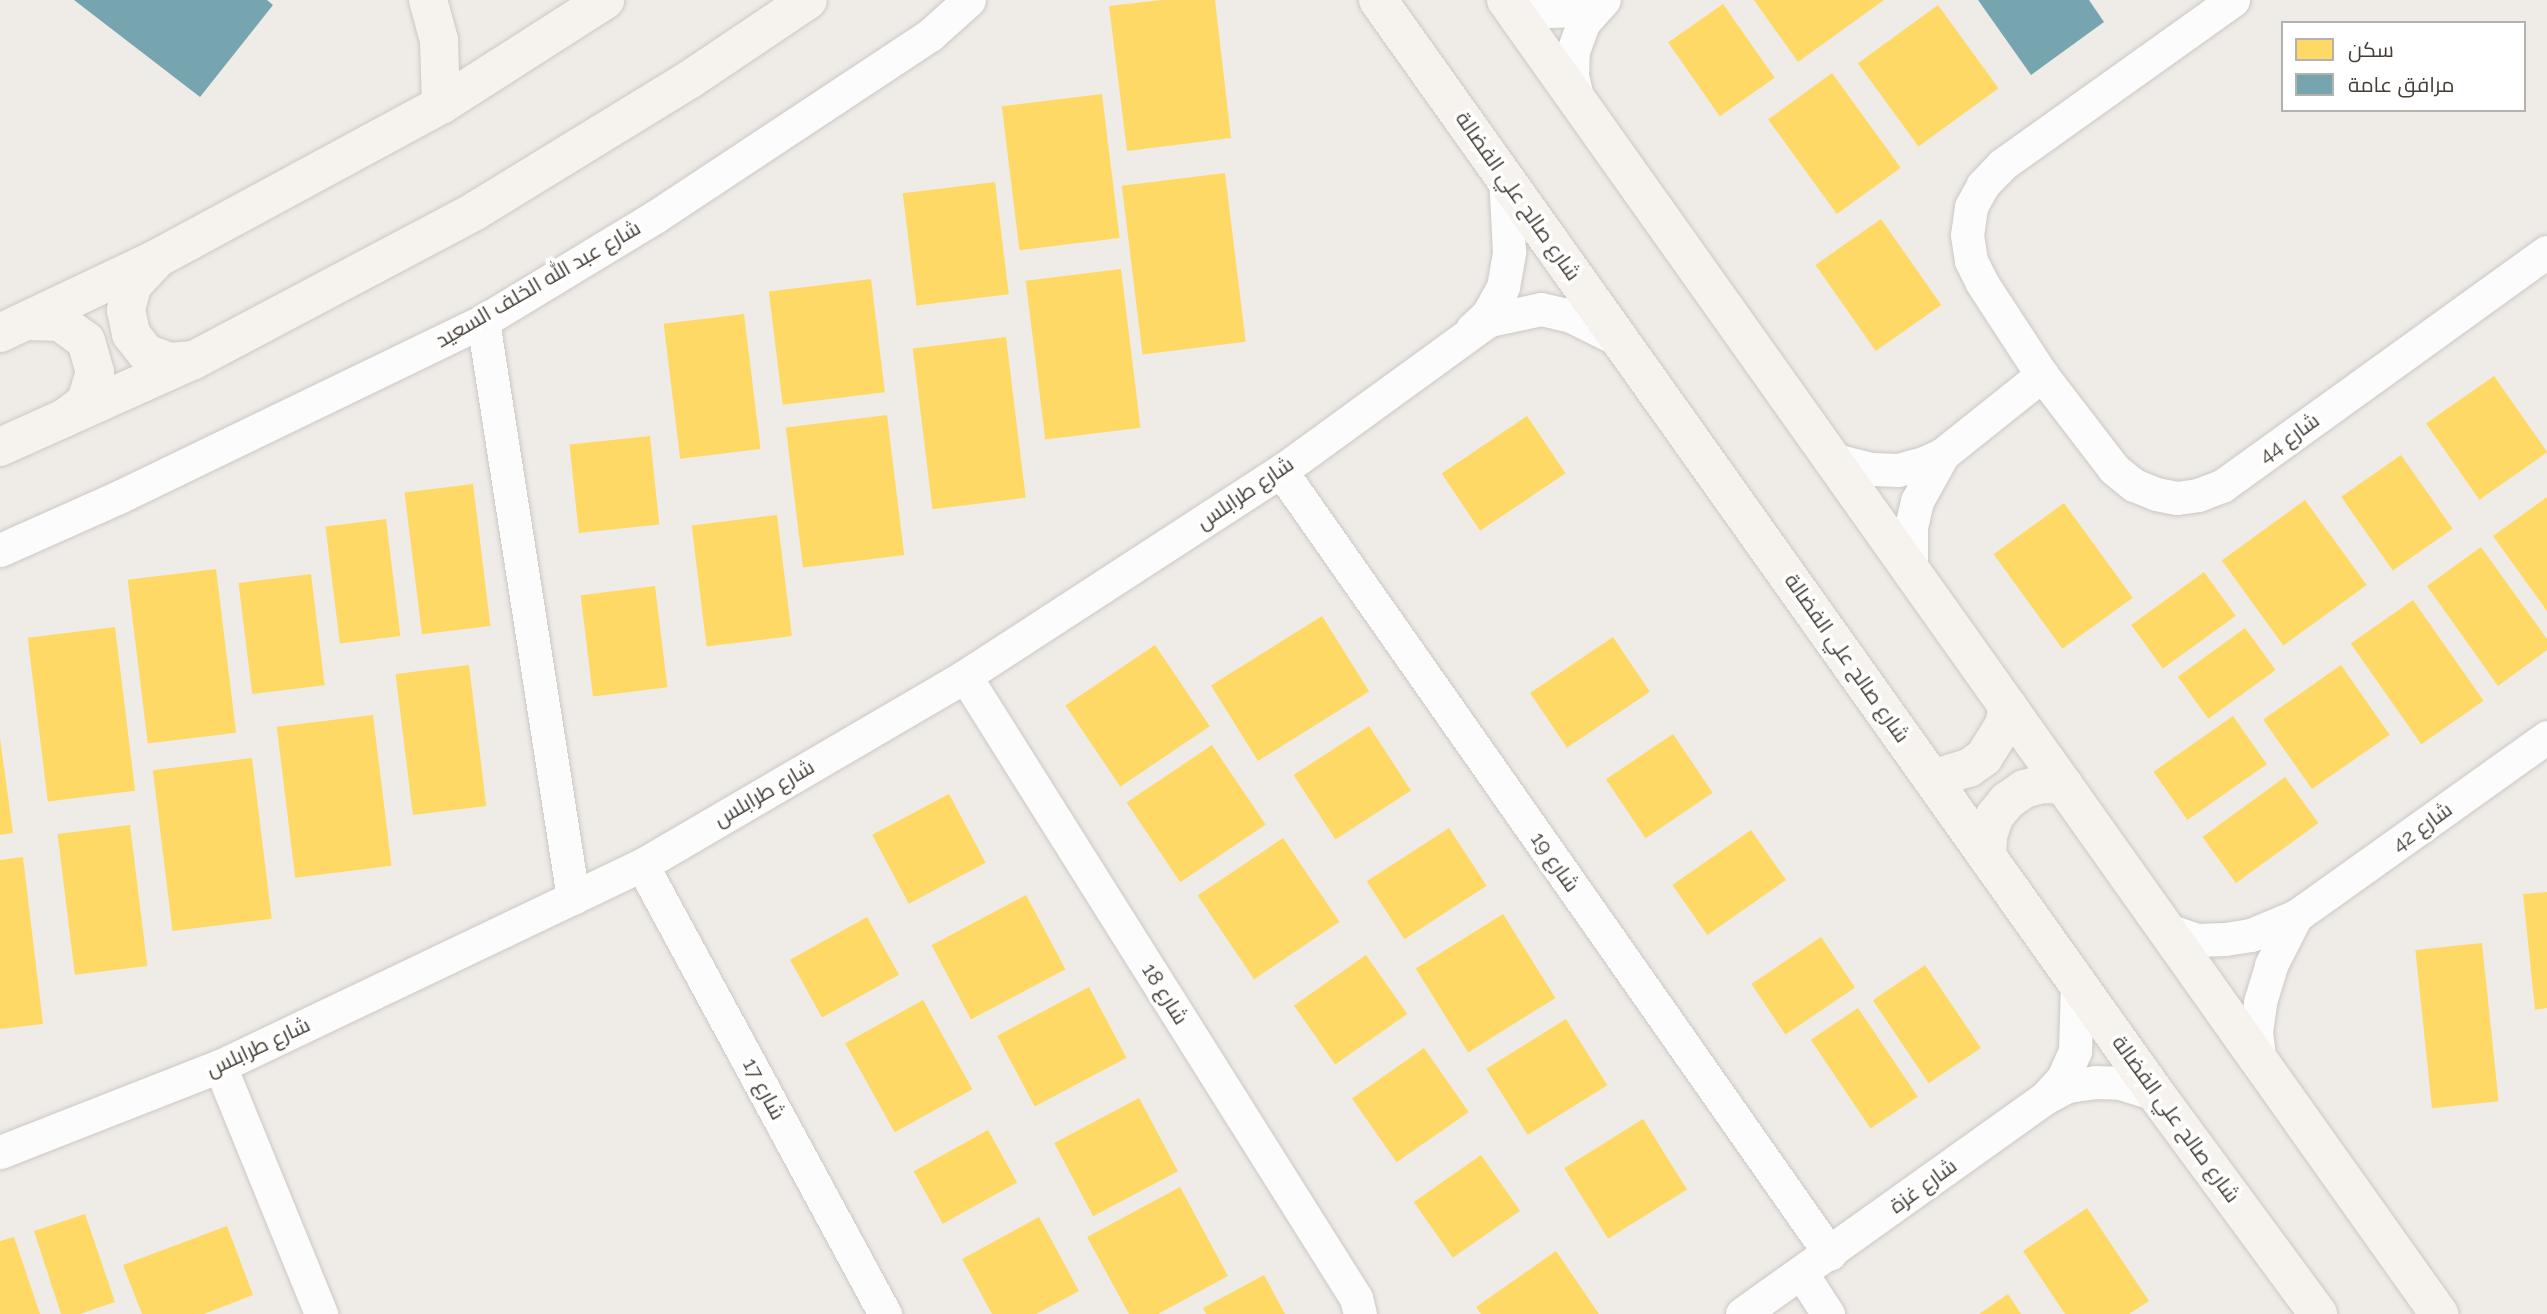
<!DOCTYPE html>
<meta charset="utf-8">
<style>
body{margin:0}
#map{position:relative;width:2547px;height:1314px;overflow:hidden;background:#efece8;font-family:Raleway,Cairo,sans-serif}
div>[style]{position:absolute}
.homes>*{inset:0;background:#ffd966;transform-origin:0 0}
.public>*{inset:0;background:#76a5af}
.roads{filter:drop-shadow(0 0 2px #ccc8c4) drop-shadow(0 0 2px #ccc8c4)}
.street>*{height:33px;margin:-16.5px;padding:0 16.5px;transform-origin:16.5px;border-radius:16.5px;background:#fdfcfc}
.secondary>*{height:38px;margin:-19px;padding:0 19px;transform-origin:19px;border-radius:19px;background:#f6f3ee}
span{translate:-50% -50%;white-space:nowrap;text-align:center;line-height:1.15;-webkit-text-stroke:7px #fff;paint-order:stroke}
.street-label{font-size:21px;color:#453d35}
.legend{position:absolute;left:2281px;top:21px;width:245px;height:91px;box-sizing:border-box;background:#fff;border:2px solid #b5b1ae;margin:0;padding:9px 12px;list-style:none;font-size:21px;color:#453d35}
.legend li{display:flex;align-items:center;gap:14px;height:35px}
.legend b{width:35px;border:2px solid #b5b1ae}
</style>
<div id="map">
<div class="homes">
<i style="clip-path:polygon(1162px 0,1215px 0,1231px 138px,1127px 151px,1109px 6px)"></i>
<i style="clip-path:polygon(1754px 0,1884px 0,1798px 62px)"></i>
<i style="left:1723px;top:4px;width:90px;height:67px;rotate:55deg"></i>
<i style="left:1938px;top:5px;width:103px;height:99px;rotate:54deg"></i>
<i style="left:1832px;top:73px;width:117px;height:79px;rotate:54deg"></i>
<i style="left:1102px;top:94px;width:145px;height:101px;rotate:83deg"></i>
<i style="left:1225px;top:173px;width:170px;height:104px;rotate:83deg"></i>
<i style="left:995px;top:182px;width:113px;height:93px;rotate:83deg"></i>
<i style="left:1881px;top:219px;width:105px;height:80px;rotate:55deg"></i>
<i style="left:1121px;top:269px;width:160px;height:96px;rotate:83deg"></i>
<i style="left:871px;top:279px;width:114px;height:103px;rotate:83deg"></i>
<i style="left:744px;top:314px;width:136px;height:81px;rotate:83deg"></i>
<i style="left:1006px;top:337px;width:162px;height:94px;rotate:83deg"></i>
<i style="left:2494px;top:376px;width:93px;height:83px;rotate:55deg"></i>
<i style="left:887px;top:415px;width:141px;height:102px;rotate:83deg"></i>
<i style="left:1527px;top:416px;width:69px;height:103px;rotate:56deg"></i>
<i style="left:650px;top:436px;width:89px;height:81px;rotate:84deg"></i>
<i style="left:2401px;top:455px;width:90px;height:73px;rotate:55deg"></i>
<i style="left:473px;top:484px;width:143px;height:69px;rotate:83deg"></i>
<i style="clip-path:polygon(2547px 497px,2547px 611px,2493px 536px)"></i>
<i style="left:2305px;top:500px;width:105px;height:103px;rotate:54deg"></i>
<i style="left:2064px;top:503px;width:117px;height:87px;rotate:54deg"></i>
<i style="left:777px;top:515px;width:122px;height:86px;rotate:83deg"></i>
<i style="left:386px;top:519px;width:118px;height:61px;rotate:83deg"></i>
<i style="clip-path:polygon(2481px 547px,2547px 639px,2547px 650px,2498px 686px,2427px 586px)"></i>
<i style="left:216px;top:569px;width:165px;height:89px;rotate:83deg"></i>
<i style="left:2204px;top:572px;width:54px;height:90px;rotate:54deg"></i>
<i style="left:311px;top:574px;width:112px;height:73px;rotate:83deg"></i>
<i style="left:655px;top:586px;width:102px;height:75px;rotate:83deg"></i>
<i style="left:2413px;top:600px;width:123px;height:76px;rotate:55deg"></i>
<i style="left:1322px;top:616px;width:89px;height:131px;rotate:58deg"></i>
<i style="left:115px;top:627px;width:165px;height:88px;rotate:83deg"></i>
<i style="left:2245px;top:628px;width:52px;height:83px;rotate:54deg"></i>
<i style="left:1613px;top:637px;width:66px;height:100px;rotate:56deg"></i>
<i style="left:1155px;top:645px;width:98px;height:108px;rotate:56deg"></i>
<i style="left:469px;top:665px;width:142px;height:74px;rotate:83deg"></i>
<i style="left:2341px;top:665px;width:85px;height:95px;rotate:55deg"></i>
<i style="left:373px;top:715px;width:152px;height:97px;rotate:83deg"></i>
<i style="left:2233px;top:716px;width:59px;height:97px;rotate:55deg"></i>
<i style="left:1369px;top:726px;width:77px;height:90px;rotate:57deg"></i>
<i style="left:1673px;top:734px;width:71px;height:81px;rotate:56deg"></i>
<i style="clip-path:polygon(0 738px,13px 833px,0 835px)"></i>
<i style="left:1212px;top:745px;width:96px;height:103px;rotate:56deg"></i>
<i style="left:252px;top:758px;width:162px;height:100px;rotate:83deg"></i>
<i style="left:2285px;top:777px;width:57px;height:102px;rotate:54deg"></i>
<i style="left:949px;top:794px;width:78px;height:87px;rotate:62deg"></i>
<i style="left:130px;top:825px;width:142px;height:73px;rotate:83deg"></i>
<i style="left:1449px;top:828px;width:69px;height:98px;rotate:57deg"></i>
<i style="left:1751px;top:830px;width:61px;height:96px;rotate:55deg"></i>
<i style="left:1283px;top:838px;width:101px;height:103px;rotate:56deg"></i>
<i style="clip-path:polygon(23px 857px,43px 1024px,0 1029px,0 860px)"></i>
<i style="clip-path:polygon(2547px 892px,2547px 1008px,2535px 1010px,2523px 894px)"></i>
<i style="left:1026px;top:895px;width:84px;height:107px;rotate:62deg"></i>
<i style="left:1503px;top:914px;width:99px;height:103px;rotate:58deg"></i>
<i style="left:867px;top:917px;width:66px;height:88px;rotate:61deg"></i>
<i style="left:1821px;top:937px;width:61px;height:84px;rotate:56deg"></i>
<i style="left:2482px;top:943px;width:159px;height:67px;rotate:84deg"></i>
<i style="left:1366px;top:955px;width:72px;height:88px;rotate:55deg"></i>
<i style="left:1925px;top:965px;width:100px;height:63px;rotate:56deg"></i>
<i style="left:1089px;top:987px;width:80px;height:104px;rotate:62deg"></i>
<i style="left:923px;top:1000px;width:102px;height:89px;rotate:61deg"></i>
<i style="left:1858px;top:1008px;width:107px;height:57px;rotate:56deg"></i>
<i style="left:1566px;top:1019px;width:78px;height:94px;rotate:58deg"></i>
<i style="left:1424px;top:1048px;width:78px;height:88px;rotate:55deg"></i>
<i style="left:1139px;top:1098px;width:83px;height:96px;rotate:62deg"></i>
<i style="left:1643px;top:1119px;width:83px;height:93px;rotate:58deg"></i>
<i style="left:988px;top:1130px;width:60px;height:85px;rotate:61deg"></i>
<i style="left:1481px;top:1155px;width:68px;height:82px;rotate:55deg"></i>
<i style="clip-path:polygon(1180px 1187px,1228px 1276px,1158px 1314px,1129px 1314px,1087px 1237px)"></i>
<i style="clip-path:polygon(2087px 1208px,2149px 1301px,2129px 1314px,2065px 1314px,2023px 1251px)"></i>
<i style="clip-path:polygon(85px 1214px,115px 1302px,80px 1314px,61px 1314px,34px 1231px)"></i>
<i style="clip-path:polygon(1039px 1217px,1079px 1291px,1036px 1314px,992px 1314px,962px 1259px)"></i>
<i style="clip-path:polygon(227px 1226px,253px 1295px,204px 1314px,142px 1314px,123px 1265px)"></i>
<i style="clip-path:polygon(14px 1237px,40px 1314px,0 1314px,0 1241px)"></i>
<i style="clip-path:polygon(1556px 1251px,1599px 1314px,1481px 1314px,1476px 1307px)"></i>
<i style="clip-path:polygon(1264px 1275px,1285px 1314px,1206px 1314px,1203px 1308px)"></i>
<i style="clip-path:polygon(2008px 1294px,2021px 1314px,1979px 1314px)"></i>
</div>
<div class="public">
<i style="clip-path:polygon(74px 0,267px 0,273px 5px,200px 97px)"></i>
<i style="clip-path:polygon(1978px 0,2089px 0,2104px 22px,2031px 75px)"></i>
</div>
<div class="roads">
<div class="street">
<i style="left:1514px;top:0;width:36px;rotate:18deg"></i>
<i style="left:1548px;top:11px;width:28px;rotate:-2deg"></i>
<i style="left:1576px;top:10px;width:25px;rotate:-16deg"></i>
<i style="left:2233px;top:0;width:284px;rotate:144.5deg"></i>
<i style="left:2002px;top:165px;width:28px;rotate:134deg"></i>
<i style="left:1983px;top:185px;width:25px;rotate:119deg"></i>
<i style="left:1971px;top:207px;width:28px;rotate:98deg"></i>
<i style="left:1967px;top:235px;width:26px;rotate:81deg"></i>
<i style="left:1971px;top:261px;width:25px;rotate:63deg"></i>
<i style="left:1982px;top:283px;width:110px;rotate:56.9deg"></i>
<i style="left:2042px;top:375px;width:118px;rotate:52.5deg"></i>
<i style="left:2114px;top:469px;width:26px;rotate:39deg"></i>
<i style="left:2134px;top:485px;width:24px;rotate:22deg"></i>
<i style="left:2156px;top:494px;width:21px;rotate:11deg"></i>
<i style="left:2177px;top:498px;width:21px;rotate:-8deg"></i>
<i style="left:2198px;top:495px;width:26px;rotate:-21deg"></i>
<i style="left:2222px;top:486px;width:400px;rotate:-35.8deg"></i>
<i style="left:1577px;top:97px;width:23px;rotate:-103deg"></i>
<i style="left:1572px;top:75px;width:24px;rotate:-88deg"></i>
<i style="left:1573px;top:51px;width:30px;rotate:-70deg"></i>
<i style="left:1583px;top:23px;width:31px;rotate:-48deg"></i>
<i style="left:483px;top:321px;width:584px;rotate:81.13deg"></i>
<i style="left:1472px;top:329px;width:22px;rotate:-43deg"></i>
<i style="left:1488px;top:314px;width:31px;rotate:-61deg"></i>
<i style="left:1503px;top:287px;width:36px;rotate:-80deg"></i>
<i style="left:1509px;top:252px;width:76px;rotate:-93deg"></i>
<i style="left:1835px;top:460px;width:38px;rotate:14deg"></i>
<i style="left:1872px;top:469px;width:26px;rotate:2deg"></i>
<i style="left:1898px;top:470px;width:27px;rotate:-15deg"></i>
<i style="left:1924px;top:463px;width:21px;rotate:-25deg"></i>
<i style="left:1943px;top:454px;width:127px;rotate:-38.6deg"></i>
<i style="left:1281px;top:471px;width:956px;rotate:54.96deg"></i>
<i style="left:0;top:550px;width:130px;rotate:-24deg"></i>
<i style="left:119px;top:497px;width:404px;rotate:-25.8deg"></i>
<i style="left:483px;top:321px;width:201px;rotate:-31.2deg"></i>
<i style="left:655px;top:217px;width:330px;rotate:-33.5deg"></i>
<i style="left:930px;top:35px;width:52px;rotate:-41.9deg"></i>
<i style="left:1911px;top:568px;width:41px;rotate:-90deg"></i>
<i style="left:1911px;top:527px;width:27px;rotate:-77deg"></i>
<i style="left:1917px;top:501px;width:54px;rotate:-61deg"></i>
<i style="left:965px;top:676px;width:735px;rotate:57.85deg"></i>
<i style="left:1356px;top:1298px;width:16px;rotate:76deg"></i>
<i style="left:642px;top:865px;width:511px;rotate:61.58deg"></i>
<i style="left:2165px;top:929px;width:34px;rotate:19deg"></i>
<i style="left:2197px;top:940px;width:28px;rotate:-2deg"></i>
<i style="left:2225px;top:939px;width:26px;rotate:-9deg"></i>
<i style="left:2251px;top:935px;width:49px;rotate:-22.9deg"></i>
<i style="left:2296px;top:916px;width:308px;rotate:-35.5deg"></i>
<i style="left:2260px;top:1064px;width:32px;rotate:-97deg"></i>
<i style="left:2256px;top:1032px;width:30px;rotate:-82deg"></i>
<i style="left:2260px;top:1002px;width:39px;rotate:-73deg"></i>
<i style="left:2271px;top:965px;width:55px;rotate:-63deg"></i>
<i style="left:220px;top:1066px;width:268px;rotate:67.8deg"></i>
<i style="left:2045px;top:1098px;width:27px;rotate:-48deg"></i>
<i style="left:2063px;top:1078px;width:30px;rotate:-66deg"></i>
<i style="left:2075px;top:1051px;width:69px;rotate:-88.3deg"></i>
<i style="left:0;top:1152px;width:236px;rotate:-21.4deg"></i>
<i style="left:220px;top:1066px;width:467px;rotate:-25.5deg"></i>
<i style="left:642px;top:865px;width:374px;rotate:-30.3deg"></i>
<i style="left:965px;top:676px;width:377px;rotate:-33deg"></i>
<i style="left:1281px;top:471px;width:257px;rotate:-36deg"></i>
<i style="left:1489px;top:320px;width:53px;rotate:-11.9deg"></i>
<i style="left:1541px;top:309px;width:31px;rotate:13deg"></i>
<i style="left:1571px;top:316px;width:56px;rotate:26.6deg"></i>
<i style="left:1802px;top:1274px;width:48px;rotate:57deg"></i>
<i style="left:1742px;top:1314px;width:372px;rotate:-35.5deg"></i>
<i style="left:2045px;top:1098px;width:26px;rotate:-28deg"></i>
<i style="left:2068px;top:1086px;width:27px;rotate:-8deg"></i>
<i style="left:2095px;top:1082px;width:25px;rotate:2deg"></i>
<i style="left:2120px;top:1083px;width:38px;rotate:17deg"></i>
</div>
<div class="secondary">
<i style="left:428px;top:0;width:41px;rotate:74.6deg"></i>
<i style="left:439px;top:40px;width:65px;rotate:88.2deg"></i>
<i style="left:1378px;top:0;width:1342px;rotate:54.58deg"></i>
<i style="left:2156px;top:1094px;width:273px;rotate:53.6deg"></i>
<i style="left:1506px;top:0;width:1612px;rotate:54.62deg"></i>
<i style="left:155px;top:261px;width:34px;rotate:133deg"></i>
<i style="left:132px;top:286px;width:25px;rotate:104deg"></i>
<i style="left:126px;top:310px;width:25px;rotate:78deg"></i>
<i style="left:131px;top:334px;width:24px;rotate:52deg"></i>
<i style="left:146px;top:353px;width:25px;rotate:21deg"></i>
<i style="left:169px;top:362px;width:25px;rotate:-5deg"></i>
<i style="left:28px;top:321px;width:32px;rotate:2deg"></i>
<i style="left:60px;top:322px;width:32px;rotate:36deg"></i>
<i style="left:86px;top:341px;width:32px;rotate:74deg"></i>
<i style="left:95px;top:372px;width:31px;rotate:107deg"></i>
<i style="left:86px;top:402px;width:26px;rotate:143deg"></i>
<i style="left:0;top:333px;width:173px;rotate:-25.4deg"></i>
<i style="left:156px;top:259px;width:324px;rotate:-28.4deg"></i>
<i style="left:441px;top:105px;width:195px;rotate:-32.6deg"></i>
<i style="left:0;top:447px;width:213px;rotate:-24.2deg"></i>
<i style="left:194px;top:360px;width:318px;rotate:-27.9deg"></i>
<i style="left:475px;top:211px;width:251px;rotate:-31.5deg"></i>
<i style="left:689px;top:80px;width:143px;rotate:-33.9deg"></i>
<i style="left:1932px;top:779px;width:39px;rotate:-17deg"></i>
<i style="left:1969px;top:768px;width:19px;rotate:-36deg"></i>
<i style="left:1984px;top:757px;width:38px;rotate:-58deg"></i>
<i style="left:2004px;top:725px;width:19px;rotate:-78deg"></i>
<i style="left:1987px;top:856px;width:20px;rotate:-87deg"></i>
<i style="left:1988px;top:836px;width:20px;rotate:-72deg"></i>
<i style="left:1994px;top:817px;width:21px;rotate:-51deg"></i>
<i style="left:2007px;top:801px;width:21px;rotate:-35deg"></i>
<i style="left:2024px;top:789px;width:20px;rotate:-15deg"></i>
<i style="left:2043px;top:784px;width:21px;rotate:3deg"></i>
</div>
</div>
<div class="street-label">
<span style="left:1518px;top:196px;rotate:55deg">شارع صالح علي الفضالة</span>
<span style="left:538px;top:284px;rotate:-30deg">شارع عبد الله الخلف السعيد</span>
<span style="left:2289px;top:438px;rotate:-36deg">شارع 44</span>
<span style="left:1245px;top:493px;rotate:-34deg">شارع طرابلس</span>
<span style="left:1847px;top:658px;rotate:55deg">شارع صالح علي الفضالة</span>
<span style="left:764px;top:793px;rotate:-30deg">شارع طرابلس</span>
<span style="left:2422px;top:827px;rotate:-36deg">شارع 42</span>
<span style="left:1555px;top:862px;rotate:55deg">شارع 19</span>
<span style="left:1165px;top:994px;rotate:58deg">شارع 18</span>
<span style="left:258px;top:1047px;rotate:-25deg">شارع طرابلس</span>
<span style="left:764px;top:1089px;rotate:62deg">شارع 17</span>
<span style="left:2176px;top:1119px;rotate:54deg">شارع صالح علي الفضالة</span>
<span style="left:1923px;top:1186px;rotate:-36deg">شارع غزة</span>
</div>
<ul class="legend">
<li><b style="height:19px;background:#ffd966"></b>سكن</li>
<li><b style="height:19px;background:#76a5af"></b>مرافق عامة</li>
</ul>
</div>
